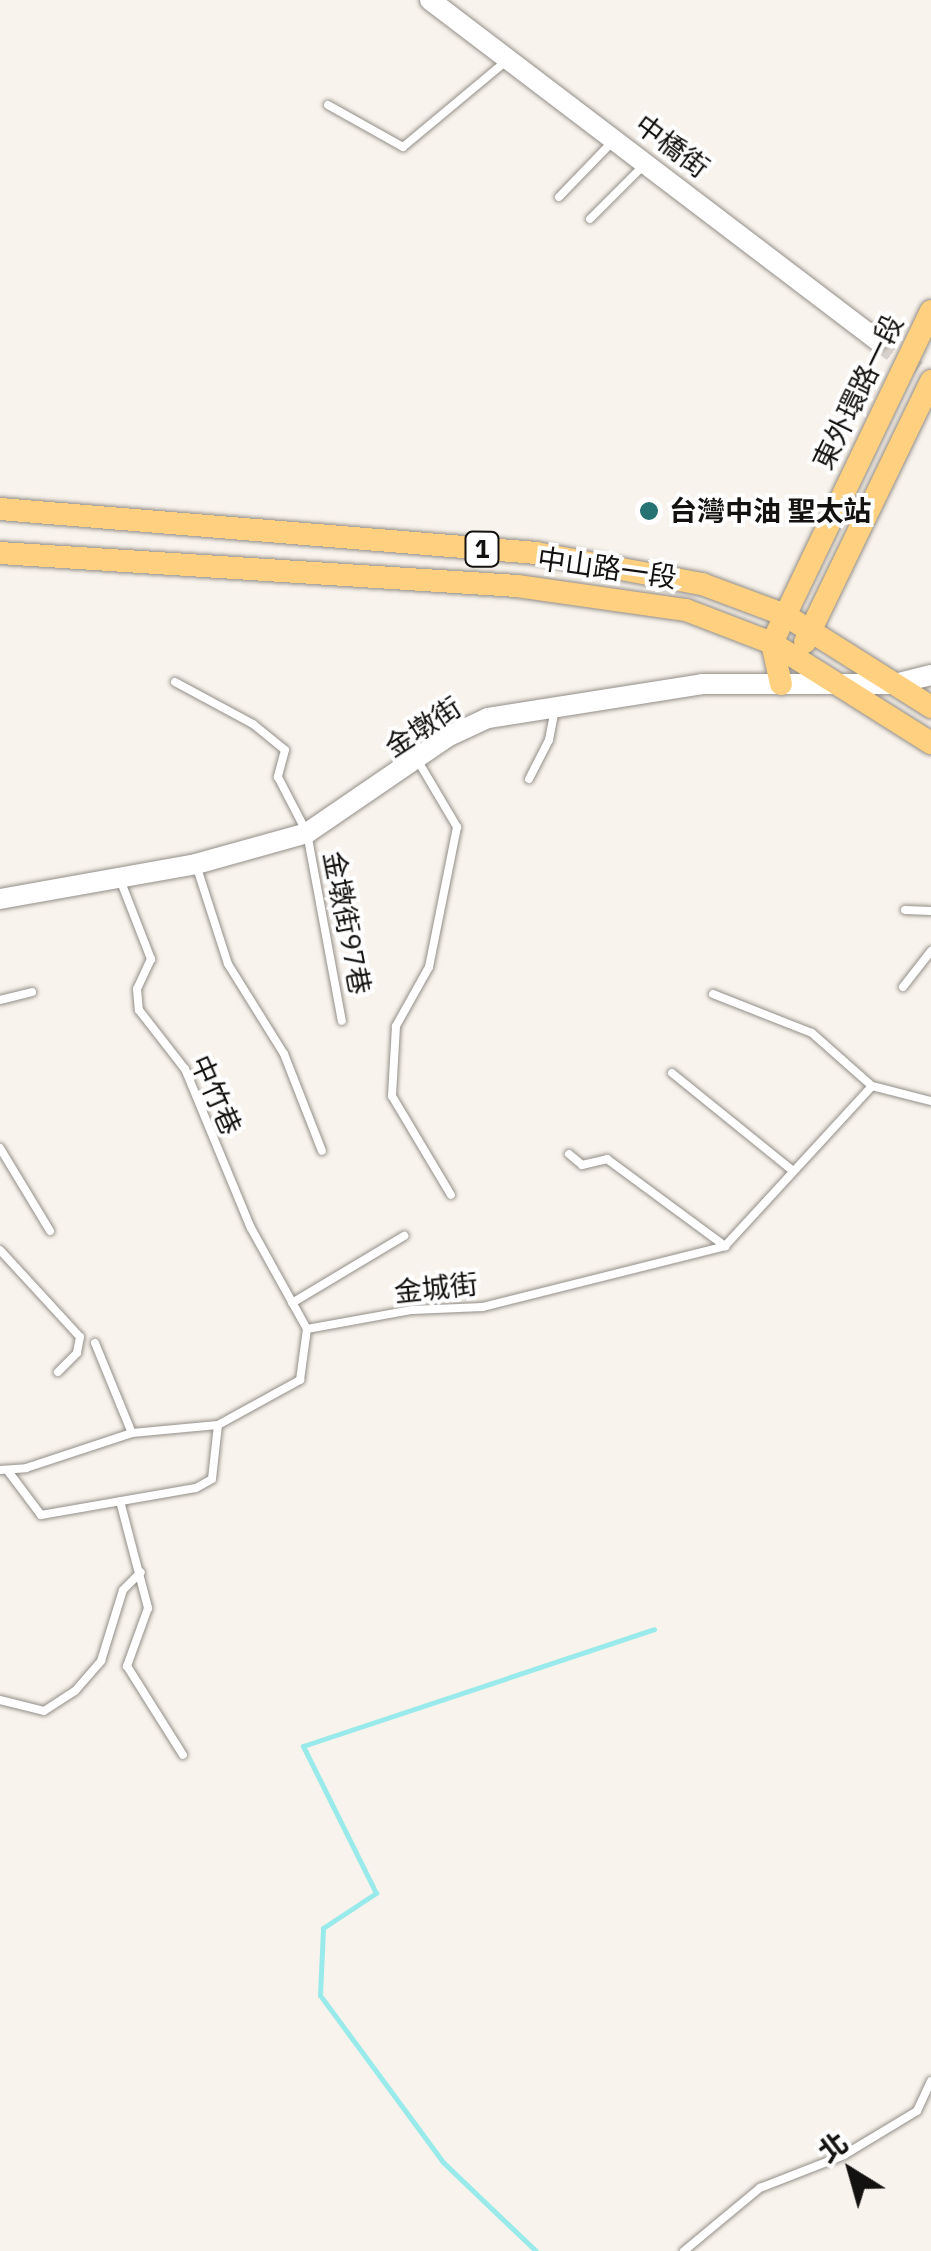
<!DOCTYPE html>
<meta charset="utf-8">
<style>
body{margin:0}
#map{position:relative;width:931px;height:2251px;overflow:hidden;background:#f8f3ec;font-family:"IBM Plex Sans","Noto Sans TC",sans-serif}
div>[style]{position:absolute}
.stream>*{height:5px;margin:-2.5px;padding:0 2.5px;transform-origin:2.5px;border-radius:2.5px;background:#99ebeb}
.secondary-tunnel>*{height:20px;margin-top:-10px;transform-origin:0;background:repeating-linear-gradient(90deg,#d6d1cb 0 20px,transparent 0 30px)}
.roads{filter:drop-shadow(0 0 2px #938e88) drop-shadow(0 0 2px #938e88)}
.lane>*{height:8px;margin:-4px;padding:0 4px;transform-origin:4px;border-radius:4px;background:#fff}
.secondary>*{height:20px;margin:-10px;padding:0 10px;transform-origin:10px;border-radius:10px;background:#fff}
.primary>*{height:22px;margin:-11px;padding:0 11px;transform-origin:11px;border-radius:11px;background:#ffd07f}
.dots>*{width:28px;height:28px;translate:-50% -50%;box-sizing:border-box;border:5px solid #fff;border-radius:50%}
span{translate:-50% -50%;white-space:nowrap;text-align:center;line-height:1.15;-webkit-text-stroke:8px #fff;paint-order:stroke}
.shield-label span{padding:2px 8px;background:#fff;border:2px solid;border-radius:8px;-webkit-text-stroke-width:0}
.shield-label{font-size:25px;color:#141210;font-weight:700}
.street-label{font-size:28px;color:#141210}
.poi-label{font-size:28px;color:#141210;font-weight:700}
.left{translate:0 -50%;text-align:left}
.north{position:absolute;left:801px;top:2121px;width:100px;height:100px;-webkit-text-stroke:8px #fff;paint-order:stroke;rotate:323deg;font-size:28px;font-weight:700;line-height:40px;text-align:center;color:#141210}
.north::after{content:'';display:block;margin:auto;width:35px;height:45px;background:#141210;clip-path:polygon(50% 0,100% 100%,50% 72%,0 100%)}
</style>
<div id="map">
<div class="stream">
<i style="left:536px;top:2251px;width:129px;rotate:-136.3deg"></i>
<i style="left:443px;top:2162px;width:207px;rotate:-126.4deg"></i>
<i style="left:320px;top:1995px;width:67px;rotate:-87.4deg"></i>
<i style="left:323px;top:1928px;width:64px;rotate:-33.4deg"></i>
<i style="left:376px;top:1893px;width:164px;rotate:-116.4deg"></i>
<i style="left:303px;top:1746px;width:370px;rotate:-18.4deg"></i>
</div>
<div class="secondary-tunnel">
<i style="left:877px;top:340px;width:68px;rotate:37.2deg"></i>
</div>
<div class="roads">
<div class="lane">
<i style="left:328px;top:105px;width:86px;rotate:29.2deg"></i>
<i style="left:403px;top:147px;width:133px;rotate:-39.8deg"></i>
<i style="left:559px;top:197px;width:78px;rotate:-46deg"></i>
<i style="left:590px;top:219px;width:76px;rotate:-45deg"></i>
<i style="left:175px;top:682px;width:89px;rotate:28.3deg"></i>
<i style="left:253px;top:724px;width:41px;rotate:39.1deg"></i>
<i style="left:285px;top:750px;width:28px;rotate:105deg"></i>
<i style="left:278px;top:777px;width:63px;rotate:62.6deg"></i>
<i style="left:307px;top:833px;width:191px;rotate:79.5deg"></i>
<i style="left:418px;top:761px;width:77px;rotate:59.4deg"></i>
<i style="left:457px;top:827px;width:143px;rotate:101.3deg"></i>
<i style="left:429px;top:967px;width:68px;rotate:119.2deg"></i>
<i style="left:396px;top:1026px;width:70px;rotate:93.3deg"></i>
<i style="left:392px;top:1096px;width:115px;rotate:59.2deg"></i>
<i style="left:529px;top:779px;width:44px;rotate:-62.9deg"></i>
<i style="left:549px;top:740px;width:32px;rotate:-79deg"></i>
<i style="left:197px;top:868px;width:101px;rotate:72.1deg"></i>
<i style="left:228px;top:964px;width:106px;rotate:58.1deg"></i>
<i style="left:284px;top:1054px;width:104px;rotate:68.6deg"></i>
<i style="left:121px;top:882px;width:83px;rotate:68.7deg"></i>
<i style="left:151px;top:959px;width:33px;rotate:115deg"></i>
<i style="left:137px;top:989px;width:21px;rotate:85deg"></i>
<i style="left:139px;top:1010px;width:75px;rotate:52.1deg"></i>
<i style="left:185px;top:1069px;width:172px;rotate:67.5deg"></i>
<i style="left:251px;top:1228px;width:115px;rotate:61deg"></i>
<i style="left:905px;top:910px;width:26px;rotate:2deg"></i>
<i style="left:903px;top:987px;width:46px;rotate:-52.1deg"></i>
<i style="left:713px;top:994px;width:106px;rotate:21.5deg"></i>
<i style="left:812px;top:1033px;width:80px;rotate:41.5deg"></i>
<i style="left:0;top:1000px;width:33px;rotate:-14deg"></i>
<i style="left:672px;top:1073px;width:156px;rotate:39deg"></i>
<i style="left:0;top:1148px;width:97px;rotate:58.9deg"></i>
<i style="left:569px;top:1154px;width:17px;rotate:40deg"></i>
<i style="left:582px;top:1165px;width:26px;rotate:-13deg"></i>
<i style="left:607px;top:1159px;width:147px;rotate:36.4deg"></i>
<i style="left:0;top:1250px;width:118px;rotate:47.4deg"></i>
<i style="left:80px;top:1337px;width:16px;rotate:101deg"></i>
<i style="left:77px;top:1353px;width:27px;rotate:135deg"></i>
<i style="left:292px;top:1303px;width:131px;rotate:-30.9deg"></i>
<i style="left:95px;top:1343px;width:97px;rotate:67.7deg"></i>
<i style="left:0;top:1470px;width:26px;rotate:-4deg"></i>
<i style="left:26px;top:1468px;width:112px;rotate:-18.3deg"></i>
<i style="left:132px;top:1433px;width:86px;rotate:-5.3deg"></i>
<i style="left:218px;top:1425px;width:94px;rotate:-28.8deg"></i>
<i style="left:300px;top:1380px;width:51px;rotate:-82.2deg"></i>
<i style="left:307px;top:1329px;width:107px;rotate:-10.3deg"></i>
<i style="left:412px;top:1310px;width:71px;rotate:-2.4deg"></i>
<i style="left:483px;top:1307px;width:250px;rotate:-14.1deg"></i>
<i style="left:725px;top:1246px;width:217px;rotate:-47.4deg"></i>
<i style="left:872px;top:1086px;width:61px;rotate:14.3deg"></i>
<i style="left:8px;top:1471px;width:55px;rotate:53.1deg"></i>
<i style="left:41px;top:1515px;width:157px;rotate:-9.9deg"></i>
<i style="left:196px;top:1488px;width:18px;rotate:-29deg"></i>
<i style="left:212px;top:1479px;width:54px;rotate:-83.7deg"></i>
<i style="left:120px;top:1501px;width:111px;rotate:75.3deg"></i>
<i style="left:148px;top:1608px;width:62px;rotate:109.9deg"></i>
<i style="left:127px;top:1666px;width:105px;rotate:57.8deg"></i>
<i style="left:0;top:1700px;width:45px;rotate:14deg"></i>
<i style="left:44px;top:1711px;width:37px;rotate:-33deg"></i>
<i style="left:75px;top:1691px;width:40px;rotate:-49deg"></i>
<i style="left:101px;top:1661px;width:74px;rotate:-72.8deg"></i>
<i style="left:123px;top:1590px;width:25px;rotate:-45deg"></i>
<i style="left:684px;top:2251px;width:99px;rotate:-39.7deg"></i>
<i style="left:760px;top:2188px;width:90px;rotate:-21.4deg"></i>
<i style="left:844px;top:2155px;width:85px;rotate:-31.1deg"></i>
<i style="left:917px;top:2111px;width:33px;rotate:-65deg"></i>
</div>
<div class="secondary">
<i style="left:430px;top:0;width:562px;rotate:37.26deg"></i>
<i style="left:0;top:899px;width:199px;rotate:-10.1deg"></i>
<i style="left:196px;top:864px;width:115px;rotate:-15.6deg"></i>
<i style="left:307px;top:833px;width:170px;rotate:-34.4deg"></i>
<i style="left:447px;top:737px;width:45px;rotate:-24.9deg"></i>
<i style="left:488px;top:718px;width:217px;rotate:-9deg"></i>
<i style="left:702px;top:684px;width:193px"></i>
<i style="left:895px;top:684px;width:37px;rotate:-14deg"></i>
</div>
<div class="primary">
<i style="left:0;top:509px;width:538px;rotate:4.69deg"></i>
<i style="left:536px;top:553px;width:169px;rotate:10.6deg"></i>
<i style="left:702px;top:584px;width:89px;rotate:20.5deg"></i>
<i style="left:785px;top:615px;width:173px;rotate:32.2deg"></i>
<i style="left:0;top:553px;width:518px;rotate:3.65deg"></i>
<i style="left:517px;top:586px;width:171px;rotate:8.1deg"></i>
<i style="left:686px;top:610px;width:92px;rotate:21deg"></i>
<i style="left:772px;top:643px;width:188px;rotate:32.2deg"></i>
<i style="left:805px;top:642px;width:290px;rotate:-64.2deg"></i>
<i style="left:781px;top:684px;width:42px;rotate:-102.4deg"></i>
<i style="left:772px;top:643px;width:368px;rotate:-64.4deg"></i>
</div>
</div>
<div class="dots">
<i style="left:649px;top:511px;background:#277272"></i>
</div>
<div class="shield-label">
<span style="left:482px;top:549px">1</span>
</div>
<div class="street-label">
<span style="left:672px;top:146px;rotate:37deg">中橋街</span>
<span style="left:858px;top:392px;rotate:-64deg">東外環路一段</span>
<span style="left:607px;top:568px;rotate:8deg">中山路一段</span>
<span style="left:423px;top:727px;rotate:-33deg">金墩街</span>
<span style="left:347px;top:923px;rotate:79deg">金墩街97巷</span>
<span style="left:216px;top:1095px;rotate:66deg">中竹巷</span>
<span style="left:436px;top:1288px;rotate:-6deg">金城街</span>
</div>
<div class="poi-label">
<span class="left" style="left:669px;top:511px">台灣中油 聖太站</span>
</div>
<div class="north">北</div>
</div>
